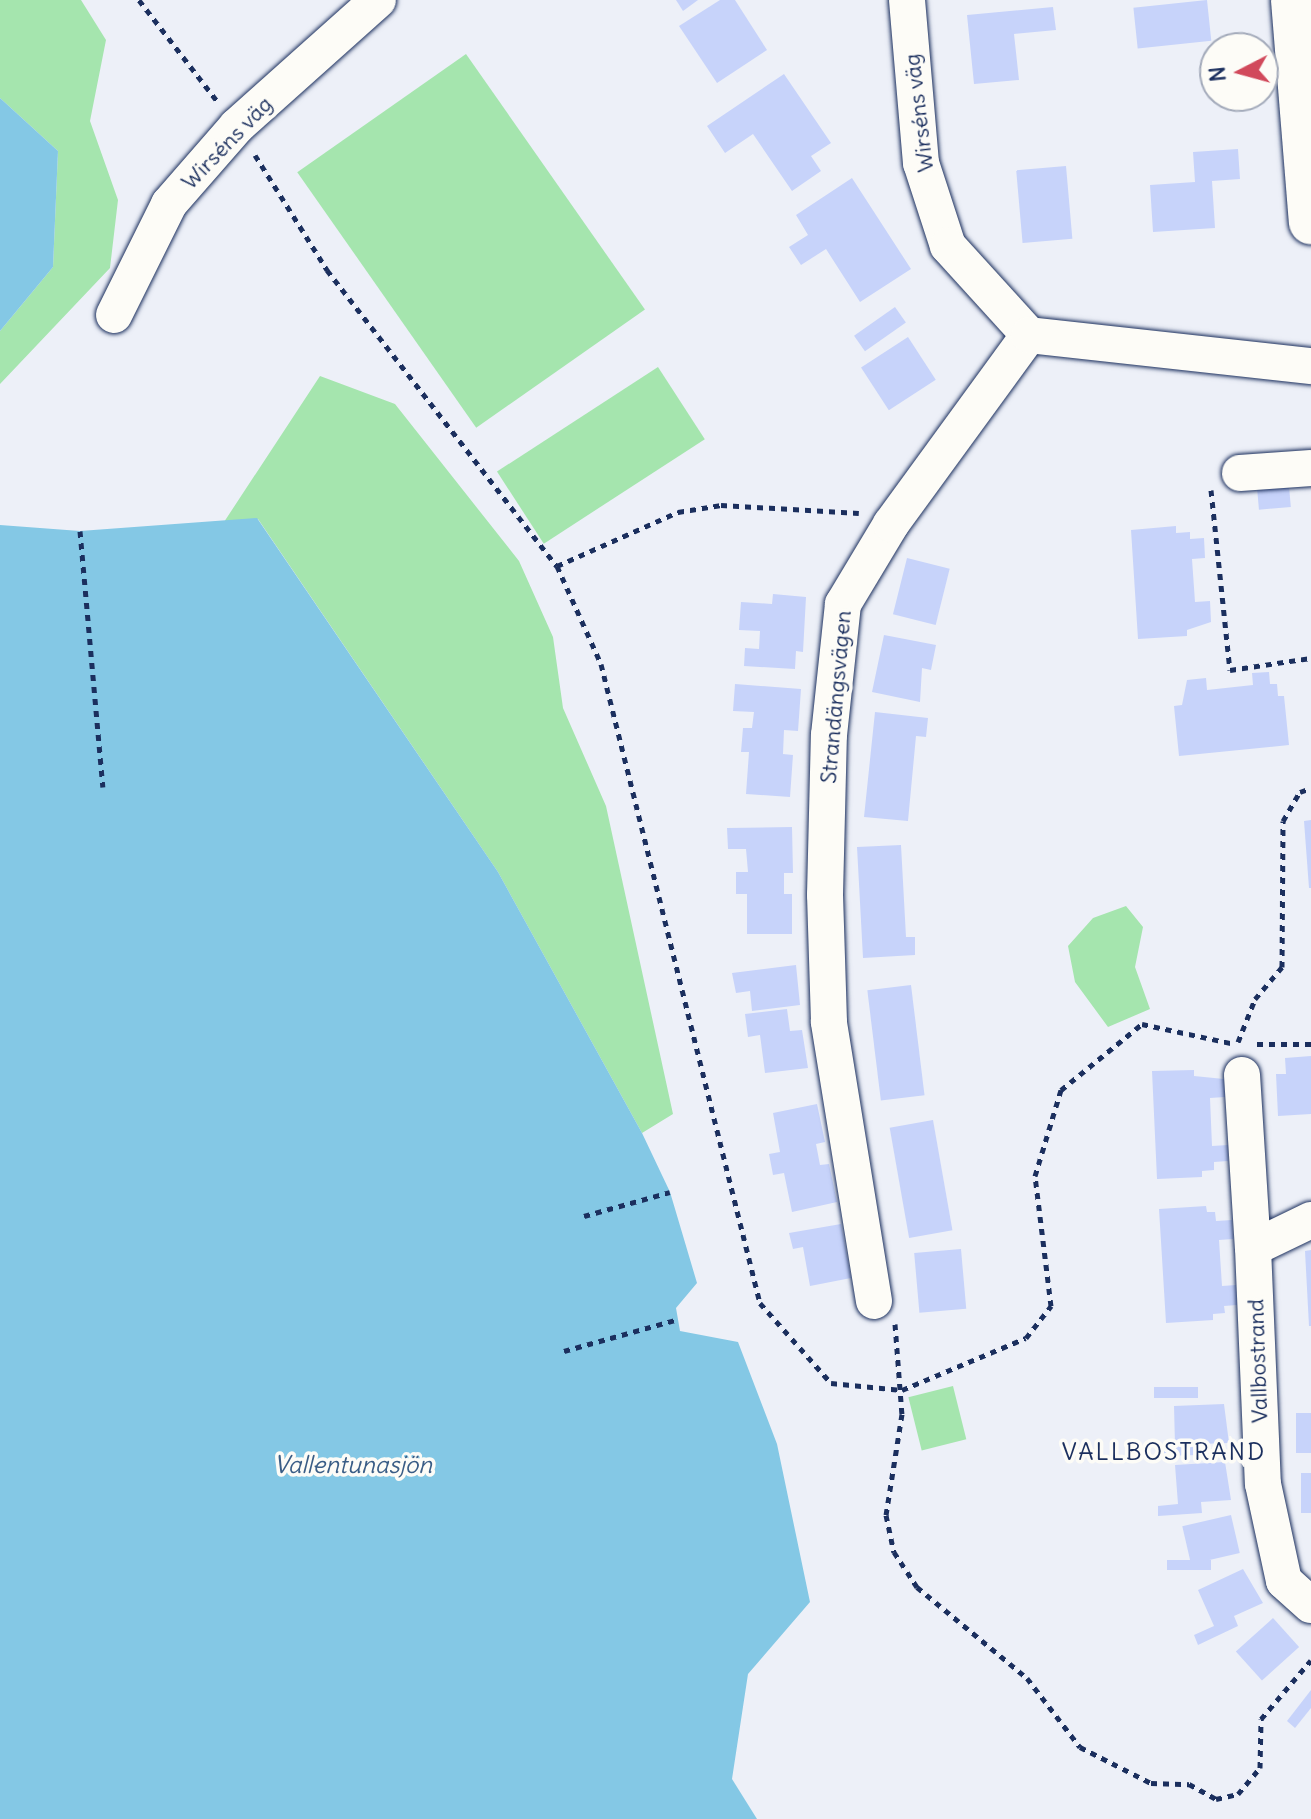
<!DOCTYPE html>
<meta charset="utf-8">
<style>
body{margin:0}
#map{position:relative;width:1311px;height:1819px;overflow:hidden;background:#edf0f8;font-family:Delius,sans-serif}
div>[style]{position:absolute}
.green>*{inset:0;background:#a5e5ae;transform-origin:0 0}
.water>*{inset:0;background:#84c8e5}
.building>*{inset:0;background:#c7d3fa;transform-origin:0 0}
.path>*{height:5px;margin-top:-2.5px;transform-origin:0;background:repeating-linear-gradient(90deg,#1b2f5e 0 6px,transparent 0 12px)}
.roads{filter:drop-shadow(0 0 2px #1b2f5e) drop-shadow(0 0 2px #1b2f5e)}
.street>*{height:36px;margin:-18px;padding:0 18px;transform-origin:18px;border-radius:18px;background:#fdfcf7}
.secondary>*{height:44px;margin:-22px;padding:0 22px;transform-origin:22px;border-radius:22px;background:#fdfcf7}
span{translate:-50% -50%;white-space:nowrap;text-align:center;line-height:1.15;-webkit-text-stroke:7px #fdfcf7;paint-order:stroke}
.street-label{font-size:22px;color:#1b2f5e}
.neighbourhood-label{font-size:24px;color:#1b2f5e;letter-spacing:2px}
.water-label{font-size:24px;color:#3a5d86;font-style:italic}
.north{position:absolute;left:1199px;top:32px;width:80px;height:80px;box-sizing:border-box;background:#fdfcf7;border:2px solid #a3aaba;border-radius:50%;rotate:264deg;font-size:22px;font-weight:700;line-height:32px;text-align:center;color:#1b2f5e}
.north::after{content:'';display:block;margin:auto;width:28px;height:36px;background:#d1495b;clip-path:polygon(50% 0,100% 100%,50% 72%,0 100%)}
</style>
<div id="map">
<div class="green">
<i style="clip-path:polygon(0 0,81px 0,106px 40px,90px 121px,118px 200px,110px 268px,0 384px,0 331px,53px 267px,58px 151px,0 98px)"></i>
<i style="left:466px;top:54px;width:312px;height:206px;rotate:55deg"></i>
<i style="left:658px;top:367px;width:86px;height:192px;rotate:57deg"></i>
<i style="clip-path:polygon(320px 376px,395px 404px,519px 561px,553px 637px,563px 708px,606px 806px,673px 1114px,642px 1133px,498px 872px,258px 519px,224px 522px)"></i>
<i style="clip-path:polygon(1126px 906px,1143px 927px,1135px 967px,1150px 1009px,1108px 1027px,1075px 982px,1068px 946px,1093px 918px)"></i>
<i style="left:953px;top:1386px;width:55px;height:46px;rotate:76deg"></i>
</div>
<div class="water">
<i style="clip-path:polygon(0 98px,58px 151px,53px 267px,0 331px)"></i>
<i style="clip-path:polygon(257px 518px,498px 872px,642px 1133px,670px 1192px,697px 1283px,676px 1308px,680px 1331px,738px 1342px,777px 1444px,810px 1602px,748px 1674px,732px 1779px,757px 1819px,0 1819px,0 525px,80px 531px)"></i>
</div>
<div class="building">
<i style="clip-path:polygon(676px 0,698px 0,683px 11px)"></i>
<i style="clip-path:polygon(720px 0,735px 0,767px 50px,717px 83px,679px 26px)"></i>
<i style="left:1207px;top:0;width:41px;height:74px;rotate:84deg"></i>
<i style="clip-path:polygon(1053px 7px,1056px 30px,1014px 34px,1019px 80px,974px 84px,967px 15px)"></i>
<i style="clip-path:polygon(784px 74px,831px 143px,811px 156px,821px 171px,792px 191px,753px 134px,725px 153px,707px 126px)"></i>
<i style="clip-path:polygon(1238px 149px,1240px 179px,1212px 181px,1215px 228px,1153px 232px,1150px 185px,1195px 182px,1193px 152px)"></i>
<i style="left:1066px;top:166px;width:73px;height:50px;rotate:85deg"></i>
<i style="clip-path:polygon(852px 178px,911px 269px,860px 302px,826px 249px,801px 265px,789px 247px,808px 235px,796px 215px)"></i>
<i style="left:895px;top:307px;width:19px;height:50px;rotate:55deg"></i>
<i style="left:908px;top:337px;width:51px;height:56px;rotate:57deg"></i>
<i style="left:1289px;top:486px;width:21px;height:32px;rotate:85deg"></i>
<i style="clip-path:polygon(1176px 526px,1176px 533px,1190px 532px,1190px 539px,1204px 538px,1205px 558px,1192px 559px,1195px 602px,1210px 601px,1211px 622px,1187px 630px,1187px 636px,1138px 639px,1131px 530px)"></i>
<i style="left:907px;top:558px;width:44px;height:58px;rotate:14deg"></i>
<i style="clip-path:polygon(773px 594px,806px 597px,803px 652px,796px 651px,795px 669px,744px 666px,745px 648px,759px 649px,760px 631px,739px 630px,741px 602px,772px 604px)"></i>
<i style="clip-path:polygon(884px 635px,936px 645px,931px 670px,922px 668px,920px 702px,872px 692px)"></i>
<i style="clip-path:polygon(1269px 672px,1270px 684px,1277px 684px,1278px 696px,1284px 696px,1289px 745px,1179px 756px,1174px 706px,1182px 705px,1187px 680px,1206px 678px,1207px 690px,1253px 685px,1252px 673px)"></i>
<i style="clip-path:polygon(735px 684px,801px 689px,798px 731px,784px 730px,783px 754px,793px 755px,790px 797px,746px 794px,749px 752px,741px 752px,743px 728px,752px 728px,754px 712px,733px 711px)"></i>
<i style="clip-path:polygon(875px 712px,928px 718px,926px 737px,916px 736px,908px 821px,864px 817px)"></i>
<i style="clip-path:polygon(1311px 820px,1311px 888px,1309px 888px,1304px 821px)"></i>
<i style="clip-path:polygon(792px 827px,793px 873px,784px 873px,784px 894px,792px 894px,792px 934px,747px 934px,747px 894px,736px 894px,736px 872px,748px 872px,746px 849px,728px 849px,727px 828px)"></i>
<i style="clip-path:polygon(901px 845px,906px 937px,915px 937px,915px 955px,863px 958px,857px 847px)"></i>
<i style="clip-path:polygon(796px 965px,800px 1005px,752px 1011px,750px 991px,736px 993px,732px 973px)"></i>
<i style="left:911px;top:985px;width:111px;height:44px;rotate:83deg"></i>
<i style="clip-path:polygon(787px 1009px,790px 1031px,802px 1030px,808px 1068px,765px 1073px,760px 1035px,748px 1037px,745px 1014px)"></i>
<i style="clip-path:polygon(1311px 1056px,1311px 1114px,1278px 1116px,1276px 1074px,1286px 1074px,1285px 1058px)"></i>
<i style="clip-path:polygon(1194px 1070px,1194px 1076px,1224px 1079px,1225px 1097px,1210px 1098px,1212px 1146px,1228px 1145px,1228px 1161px,1214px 1162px,1214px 1170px,1202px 1171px,1202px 1177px,1157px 1179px,1152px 1071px)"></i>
<i style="clip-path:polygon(817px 1104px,825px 1142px,816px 1144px,820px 1165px,829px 1164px,837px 1202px,792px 1212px,784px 1173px,773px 1175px,769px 1154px,780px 1152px,773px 1113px)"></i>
<i style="left:933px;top:1120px;width:112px;height:44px;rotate:80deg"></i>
<i style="clip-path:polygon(1206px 1206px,1207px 1212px,1215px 1212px,1216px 1221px,1232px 1220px,1233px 1239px,1219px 1240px,1222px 1286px,1236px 1285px,1237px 1305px,1224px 1306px,1225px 1313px,1213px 1314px,1213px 1320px,1166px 1323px,1159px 1209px)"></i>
<i style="clip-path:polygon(841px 1224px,851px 1278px,810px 1286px,803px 1247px,793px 1249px,789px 1233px)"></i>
<i style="left:961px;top:1249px;width:60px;height:47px;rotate:85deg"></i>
<i style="clip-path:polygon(1311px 1250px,1311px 1326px,1309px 1326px,1305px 1251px)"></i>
<i style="left:1198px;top:1387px;width:11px;height:44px;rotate:90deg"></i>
<i style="clip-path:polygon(1224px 1404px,1229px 1443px,1199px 1444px,1199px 1455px,1155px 1456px,1155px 1446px,1175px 1445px,1174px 1406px)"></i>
<i style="left:1311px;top:1413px;width:40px;height:15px;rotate:90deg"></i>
<i style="clip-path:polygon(1225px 1462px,1231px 1500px,1201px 1502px,1202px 1513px,1158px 1516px,1158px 1506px,1178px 1504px,1175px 1465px)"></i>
<i style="left:1311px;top:1473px;width:40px;height:10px;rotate:90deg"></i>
<i style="left:1231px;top:1515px;width:39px;height:50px;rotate:77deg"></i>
<i style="left:1211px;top:1560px;width:10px;height:44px;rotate:90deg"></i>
<i style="clip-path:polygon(1243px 1569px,1263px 1603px,1234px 1616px,1238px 1626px,1198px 1645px,1194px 1635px,1214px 1626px,1198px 1590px)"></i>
<i style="left:1273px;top:1618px;width:39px;height:50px;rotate:48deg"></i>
<i style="clip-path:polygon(1311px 1690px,1311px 1708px,1295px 1728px,1287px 1721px)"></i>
</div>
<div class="path">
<i style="left:139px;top:0;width:128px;rotate:52.3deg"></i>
<i style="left:255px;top:155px;width:136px;rotate:57.9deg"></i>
<i style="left:327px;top:270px;width:375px;rotate:52.2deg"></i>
<i style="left:557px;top:566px;width:107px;rotate:65.8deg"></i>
<i style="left:601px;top:664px;width:658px;rotate:76.03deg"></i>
<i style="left:760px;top:1303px;width:107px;rotate:48.4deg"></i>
<i style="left:831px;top:1383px;width:71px;rotate:5.6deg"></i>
<i style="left:902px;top:1390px;width:134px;rotate:-22.8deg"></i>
<i style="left:1026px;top:1338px;width:41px;rotate:-52deg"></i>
<i style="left:1051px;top:1306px;width:131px;rotate:-97deg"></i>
<i style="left:1035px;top:1176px;width:90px;rotate:-73.2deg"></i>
<i style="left:1061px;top:1090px;width:104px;rotate:-39.2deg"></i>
<i style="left:1142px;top:1024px;width:91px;rotate:12.1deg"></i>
<i style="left:1211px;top:490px;width:181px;rotate:84deg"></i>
<i style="left:1230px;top:670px;width:82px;rotate:-8.4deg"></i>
<i style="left:80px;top:531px;width:257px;rotate:84.9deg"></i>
<i style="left:557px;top:566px;width:133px;rotate:-24.1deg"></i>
<i style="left:678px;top:512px;width:44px;rotate:-9.2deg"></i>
<i style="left:721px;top:505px;width:138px;rotate:3.3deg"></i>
<i style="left:1238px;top:1042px;width:46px;rotate:-68.4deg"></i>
<i style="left:1255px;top:999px;width:42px;rotate:-49.8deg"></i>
<i style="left:1282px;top:967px;width:146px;rotate:-89.6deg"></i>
<i style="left:1283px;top:821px;width:34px;rotate:-60deg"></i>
<i style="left:1300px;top:792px;width:12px;rotate:-20deg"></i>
<i style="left:1257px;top:1044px;width:54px"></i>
<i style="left:584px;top:1216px;width:89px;rotate:-15.6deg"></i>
<i style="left:895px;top:1324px;width:90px;rotate:85.6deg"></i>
<i style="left:902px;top:1414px;width:102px;rotate:99deg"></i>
<i style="left:886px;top:1515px;width:38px;rotate:78deg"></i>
<i style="left:894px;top:1552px;width:42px;rotate:56.7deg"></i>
<i style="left:917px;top:1587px;width:143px;rotate:39.6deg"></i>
<i style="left:1027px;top:1678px;width:87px;rotate:52.5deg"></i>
<i style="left:1080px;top:1747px;width:80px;rotate:26.9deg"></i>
<i style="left:1151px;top:1783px;width:38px;rotate:2deg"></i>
<i style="left:1189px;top:1784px;width:31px;rotate:29deg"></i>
<i style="left:1216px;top:1799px;width:23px;rotate:-13deg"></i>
<i style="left:1238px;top:1794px;width:34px;rotate:-50deg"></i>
<i style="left:1260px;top:1768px;width:49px;rotate:-88.8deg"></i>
<i style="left:1261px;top:1719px;width:77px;rotate:-49.7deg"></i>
<i style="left:564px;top:1351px;width:115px;rotate:-15.6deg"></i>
</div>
<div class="roads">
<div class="street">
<i style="left:907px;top:0;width:164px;rotate:85.1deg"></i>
<i style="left:921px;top:163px;width:87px;rotate:72deg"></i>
<i style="left:948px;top:246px;width:120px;rotate:47.7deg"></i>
<i style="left:114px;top:315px;width:124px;rotate:-63.6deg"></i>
<i style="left:169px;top:204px;width:103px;rotate:-48.9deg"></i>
<i style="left:237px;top:126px;width:189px;rotate:-41.8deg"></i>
<i style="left:1240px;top:473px;width:71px;rotate:-4deg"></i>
<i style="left:1242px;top:1075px;width:173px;rotate:86.4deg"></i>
<i style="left:1311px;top:1220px;width:64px;rotate:154.2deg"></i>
<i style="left:1253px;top:1248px;width:236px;rotate:87.6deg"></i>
<i style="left:1263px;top:1484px;width:99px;rotate:77.8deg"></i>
<i style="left:1284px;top:1581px;width:36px;rotate:42deg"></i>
<i style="left:874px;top:1301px;width:283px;rotate:-99.2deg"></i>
<i style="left:829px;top:1022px;width:127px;rotate:-91.8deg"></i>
<i style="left:825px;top:895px;width:160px;rotate:-88.6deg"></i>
<i style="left:829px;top:735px;width:132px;rotate:-83.9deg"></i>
<i style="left:843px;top:604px;width:93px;rotate:-59deg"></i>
<i style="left:891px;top:524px;width:234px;rotate:-53.9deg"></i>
<i style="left:1029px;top:335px;width:284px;rotate:6.3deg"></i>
</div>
<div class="secondary">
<i style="left:1293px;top:0;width:223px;rotate:85.4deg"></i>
</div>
</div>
<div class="street-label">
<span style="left:919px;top:113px;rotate:-97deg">Wirséns väg</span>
<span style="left:227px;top:143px;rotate:-46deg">Wirséns väg</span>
<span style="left:836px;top:697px;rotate:-85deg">Strandängsvägen</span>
<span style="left:1258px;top:1361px;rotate:-92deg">Vallbostrand</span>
</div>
<div class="neighbourhood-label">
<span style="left:1164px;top:1452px">VALLBOSTRAND</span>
</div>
<div class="water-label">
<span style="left:353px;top:1465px">Vallentunasjön</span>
</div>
<div class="north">N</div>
</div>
